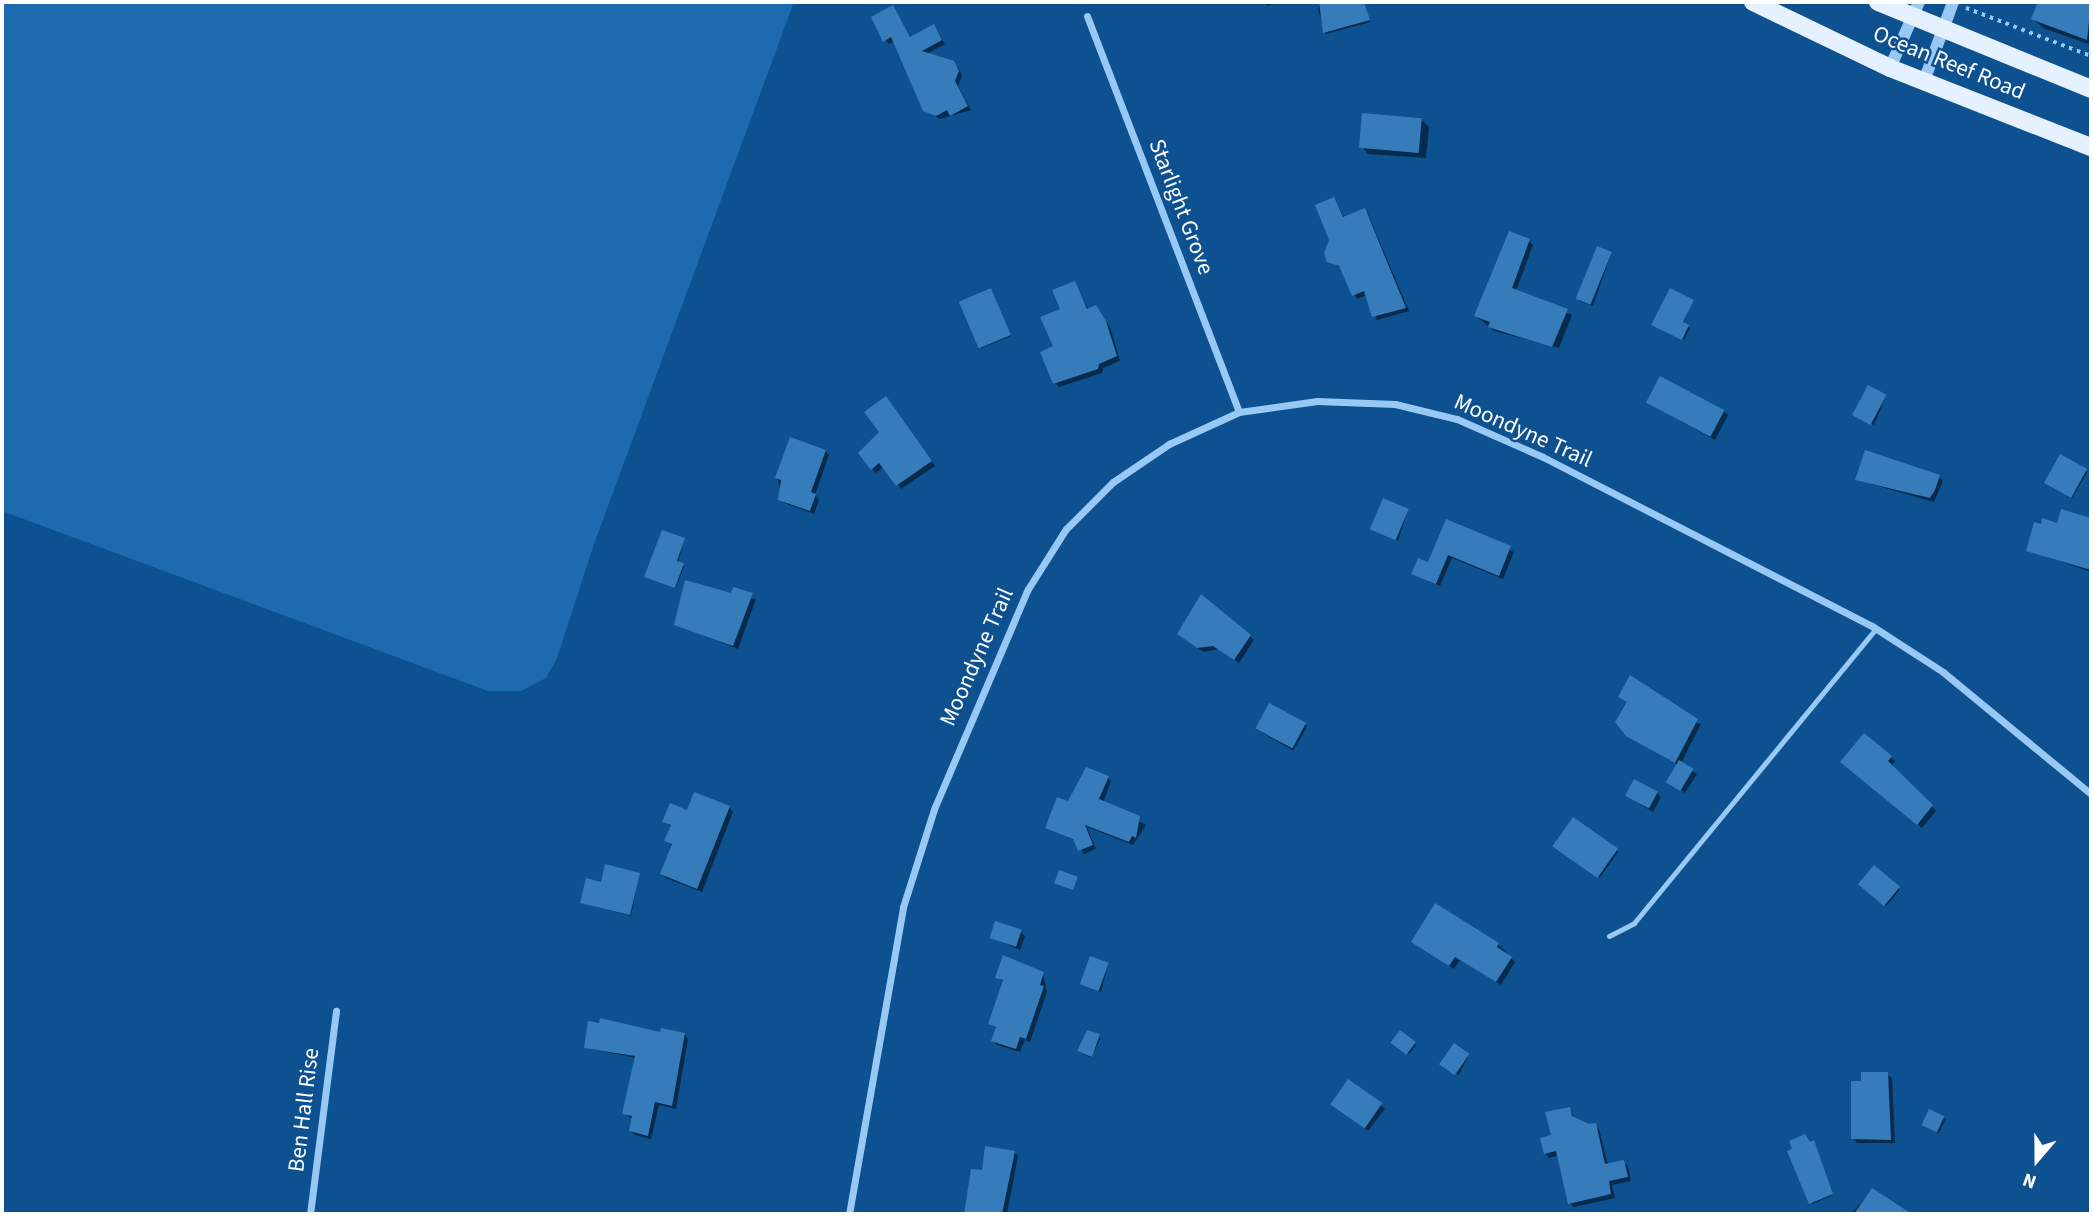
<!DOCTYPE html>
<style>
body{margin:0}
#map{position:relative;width:2093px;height:1216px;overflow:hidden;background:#0e5191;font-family:"Source Sans 3",sans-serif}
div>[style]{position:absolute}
.green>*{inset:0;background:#1d6aae}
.shadow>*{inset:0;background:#0007;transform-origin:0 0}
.building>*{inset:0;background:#367bba;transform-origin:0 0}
.path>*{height:3.5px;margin-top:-1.75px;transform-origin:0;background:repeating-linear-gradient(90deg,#98c9f4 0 3.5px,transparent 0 8.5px)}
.service>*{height:5px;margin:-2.5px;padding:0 2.5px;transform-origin:2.5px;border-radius:2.5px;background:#98c9f4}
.minor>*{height:7px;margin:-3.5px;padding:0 3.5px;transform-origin:3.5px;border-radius:3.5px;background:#98c9f4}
.tertiary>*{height:12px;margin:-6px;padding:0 6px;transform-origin:6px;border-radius:6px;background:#98c9f4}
.primary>*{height:18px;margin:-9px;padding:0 9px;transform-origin:9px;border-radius:9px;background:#e5f1ff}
span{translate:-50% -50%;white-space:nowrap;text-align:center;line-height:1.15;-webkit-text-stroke:5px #0e5191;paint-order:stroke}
.street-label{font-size:23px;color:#fff}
.frame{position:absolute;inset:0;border:4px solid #fff;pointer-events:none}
.north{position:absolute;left:2002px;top:1125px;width:70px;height:70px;-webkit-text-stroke:5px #0e5191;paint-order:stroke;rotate:200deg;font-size:19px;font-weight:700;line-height:28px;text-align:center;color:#fff}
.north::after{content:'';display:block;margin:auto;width:24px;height:32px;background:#fff;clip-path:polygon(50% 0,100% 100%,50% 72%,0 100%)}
</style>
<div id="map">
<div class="green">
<i style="clip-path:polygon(2px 2px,794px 2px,594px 544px,557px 658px,546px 678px,521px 691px,488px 691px,2px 511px)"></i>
</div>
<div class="shadow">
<i style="clip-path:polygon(1264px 2px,1276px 2px,1268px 6px)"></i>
<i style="clip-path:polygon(1320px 2px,1364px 2px,1370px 22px,1326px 34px,1318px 10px)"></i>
<i style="clip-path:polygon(2040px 2px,2091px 2px,2091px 45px,2043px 28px,2033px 19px)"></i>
<i style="clip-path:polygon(893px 7px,911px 38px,933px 26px,937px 30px,945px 44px,926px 54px,958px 67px,962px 76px,958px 86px,971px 110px,940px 119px,925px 110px,895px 41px,889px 44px,885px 40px)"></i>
<i style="clip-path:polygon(1422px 120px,1429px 127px,1426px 158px,1368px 154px,1362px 147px)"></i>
<i style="clip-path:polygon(1334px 199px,1345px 219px,1365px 210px,1368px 214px,1409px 311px,1377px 320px,1367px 295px,1357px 299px,1342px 269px,1329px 261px)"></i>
<i style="clip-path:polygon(1529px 241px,1533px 245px,1516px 291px,1572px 315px,1559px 348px,1494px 331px,1476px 316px)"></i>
<i style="clip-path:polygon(1611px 254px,1593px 306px,1579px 301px,1578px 299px)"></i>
<i style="clip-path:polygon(1074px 283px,1089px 311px,1100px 312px,1110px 327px,1120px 361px,1103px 368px,1102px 373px,1059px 387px,1055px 383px,1055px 347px,1062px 310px)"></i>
<i style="clip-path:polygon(993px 292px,1011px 336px,982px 348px,980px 347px)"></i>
<i style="clip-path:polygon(1692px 301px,1683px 324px,1690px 328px,1684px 340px,1655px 326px)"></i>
<i style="clip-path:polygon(1886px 396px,1874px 425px,1857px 417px)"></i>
<i style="clip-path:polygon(890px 402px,935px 466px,901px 489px,884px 467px,876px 473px,872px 469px)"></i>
<i style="clip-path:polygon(1648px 403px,1724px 411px,1728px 415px,1715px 440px)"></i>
<i style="clip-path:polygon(825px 451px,829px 455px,815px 495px,819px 500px,814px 514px,784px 503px,777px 478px)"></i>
<i style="left:2061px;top:456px;width:31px;height:31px;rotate:31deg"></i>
<i style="clip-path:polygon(1939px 477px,1943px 481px,1934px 502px,1857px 480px)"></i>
<i style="clip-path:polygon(1408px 510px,1398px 541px,1372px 529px)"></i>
<i style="clip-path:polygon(2063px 511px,2091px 520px,2091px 572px,2028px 550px,2058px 525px)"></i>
<i style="clip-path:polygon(1447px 521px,1514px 552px,1503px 579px,1452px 558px,1440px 586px,1413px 573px,1429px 564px)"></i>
<i style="clip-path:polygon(684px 539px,678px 563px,684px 566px,676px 588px,648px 578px)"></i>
<i style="clip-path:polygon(732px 595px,756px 599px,738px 649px,676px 624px)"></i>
<i style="clip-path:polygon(1250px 636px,1254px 640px,1239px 663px,1219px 649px,1203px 652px,1183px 638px)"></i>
<i style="clip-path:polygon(1620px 697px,1701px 724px,1681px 763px,1697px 774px,1685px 793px,1668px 781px,1678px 765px,1633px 739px,1628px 703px)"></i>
<i style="left:1270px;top:705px;width:43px;height:28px;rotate:30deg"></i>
<i style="clip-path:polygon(1865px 735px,1895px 761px,1891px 767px,1936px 811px,1922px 828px,1847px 766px)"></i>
<i style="clip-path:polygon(1108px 778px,1111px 781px,1103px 803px,1146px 825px,1133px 845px,1087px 827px,1096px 849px,1084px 854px,1076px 841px,1047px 827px,1069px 803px)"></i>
<i style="clip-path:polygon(1657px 793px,1661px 797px,1653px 812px,1627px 796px)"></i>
<i style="clip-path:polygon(729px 807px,733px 812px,702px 892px,666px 878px,662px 874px,673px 846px,666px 841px,672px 827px,664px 822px,688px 812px)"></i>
<i style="left:1573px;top:819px;width:56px;height:32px;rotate:36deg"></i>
<i style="left:1874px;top:868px;width:34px;height:21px;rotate:40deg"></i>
<i style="clip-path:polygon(639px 874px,631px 916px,582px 903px)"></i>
<i style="clip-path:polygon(1021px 932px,1025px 936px,1020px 950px,991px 937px)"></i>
<i style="clip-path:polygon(1413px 942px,1498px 944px,1515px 962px,1501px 985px,1460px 960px,1454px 969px)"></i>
<i style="clip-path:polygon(1108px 965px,1101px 992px,1082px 984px)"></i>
<i style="clip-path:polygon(1043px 974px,1047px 992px,1030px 1042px,1025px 1040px,1020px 1052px,997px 1045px,993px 1041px,997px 1029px,990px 1024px,1004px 982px,997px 977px)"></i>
<i style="left:1088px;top:1032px;width:14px;height:22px;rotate:25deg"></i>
<i style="left:1400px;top:1033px;width:20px;height:11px;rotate:37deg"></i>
<i style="clip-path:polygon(685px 1035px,688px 1039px,676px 1109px,659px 1105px,651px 1139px,635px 1135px,631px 1131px,634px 1119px,624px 1114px,636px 1058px,586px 1048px)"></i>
<i style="clip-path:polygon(1469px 1055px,1459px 1075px,1444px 1066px)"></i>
<i style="clip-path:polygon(1887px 1074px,1892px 1078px,1895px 1143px,1857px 1143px,1853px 1138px,1862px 1082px)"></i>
<i style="clip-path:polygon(1381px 1105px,1385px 1109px,1368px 1131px,1336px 1108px)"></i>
<i style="clip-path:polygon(1569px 1108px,1575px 1119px,1599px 1129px,1608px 1165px,1623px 1162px,1628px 1166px,1631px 1181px,1612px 1185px,1615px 1198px,1574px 1207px,1570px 1203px,1559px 1155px,1549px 1158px,1545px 1153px)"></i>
<i style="left:1930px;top:1112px;width:17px;height:16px;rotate:25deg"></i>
<i style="clip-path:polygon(1810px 1144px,1815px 1144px,1833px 1195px,1812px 1204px)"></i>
<i style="clip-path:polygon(1014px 1152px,1018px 1156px,1007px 1214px,968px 1214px,973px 1171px,983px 1172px)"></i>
<i style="clip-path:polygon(1872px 1190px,1909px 1214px,1851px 1214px)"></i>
</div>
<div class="building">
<i style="clip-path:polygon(1319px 2px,1364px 2px,1370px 20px,1323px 33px)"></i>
<i style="clip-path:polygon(2038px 2px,2091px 2px,2087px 40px,2031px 19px)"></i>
<i style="clip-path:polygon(893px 5px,910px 37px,934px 24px,942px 40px,922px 51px,954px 61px,959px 71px,955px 81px,968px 106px,950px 116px,947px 110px,936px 116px,923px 111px,891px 37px,883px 42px,871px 17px)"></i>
<i style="left:1362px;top:113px;width:60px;height:35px;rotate:5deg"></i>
<i style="clip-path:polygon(1334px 197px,1343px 217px,1365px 208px,1406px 308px,1372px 317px,1364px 291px,1352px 296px,1339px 266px,1327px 262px,1324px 253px,1329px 240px,1315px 205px)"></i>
<i style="clip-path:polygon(1509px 231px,1530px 239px,1512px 288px,1568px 309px,1552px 347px,1488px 327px,1490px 322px,1474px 316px)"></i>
<i style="left:1597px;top:246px;width:16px;height:57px;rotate:22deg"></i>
<i style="clip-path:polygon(1075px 281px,1087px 309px,1096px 305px,1106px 321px,1117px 356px,1099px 364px,1098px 369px,1053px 384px,1040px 352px,1053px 346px,1040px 317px,1060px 309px,1052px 290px)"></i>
<i style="left:991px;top:288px;width:51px;height:35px;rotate:67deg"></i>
<i style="clip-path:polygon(1670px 288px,1694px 300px,1683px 322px,1689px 325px,1682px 340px,1651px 325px)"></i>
<i style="left:1660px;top:376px;width:73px;height:30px;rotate:28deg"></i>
<i style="left:1868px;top:385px;width:21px;height:34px;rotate:28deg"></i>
<i style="clip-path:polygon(886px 396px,932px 461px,896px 486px,879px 463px,871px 470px,858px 453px,879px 432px,864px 412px)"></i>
<i style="clip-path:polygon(790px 437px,826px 450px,811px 492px,816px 494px,810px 511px,778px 500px,781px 480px,775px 478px)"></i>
<i style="clip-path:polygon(1865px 450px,1940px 475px,1935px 490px,1930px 498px,1855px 480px)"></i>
<i style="left:2060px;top:454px;width:31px;height:33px;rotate:29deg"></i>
<i style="left:1383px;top:498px;width:28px;height:34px;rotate:23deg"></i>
<i style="clip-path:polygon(2061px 509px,2091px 518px,2091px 570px,2026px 551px,2034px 522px,2041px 524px,2042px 518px,2057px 523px)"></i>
<i style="clip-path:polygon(1446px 519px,1511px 546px,1499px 576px,1448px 555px,1436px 584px,1411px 574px,1418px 558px,1428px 562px)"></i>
<i style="clip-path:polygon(662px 530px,685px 538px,677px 561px,684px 563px,675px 588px,644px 577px)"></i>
<i style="clip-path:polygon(685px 580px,731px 593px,733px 587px,753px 593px,733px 646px,674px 625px)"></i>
<i style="clip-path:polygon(1201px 594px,1251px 635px,1234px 660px,1213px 646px,1197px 648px,1177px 634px)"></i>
<i style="clip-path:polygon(1630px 675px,1698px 719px,1675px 763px,1626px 736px,1615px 722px,1627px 702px,1618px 697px)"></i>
<i style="left:1269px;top:703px;width:42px;height:29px;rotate:28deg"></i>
<i style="clip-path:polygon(1864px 733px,1892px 756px,1888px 761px,1933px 805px,1917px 825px,1840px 762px)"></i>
<i style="left:1679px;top:760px;width:17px;height:26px;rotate:31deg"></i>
<i style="clip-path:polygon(1086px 767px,1109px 776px,1099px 799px,1140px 816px,1136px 838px,1132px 836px,1129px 842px,1085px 825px,1093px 845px,1078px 851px,1073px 839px,1045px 828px,1057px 797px,1068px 801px)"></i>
<i style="left:1634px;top:779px;width:27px;height:19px;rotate:28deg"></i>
<i style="clip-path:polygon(694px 792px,730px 806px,697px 889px,660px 874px,672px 844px,664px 841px,671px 825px,662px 822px,670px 803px,687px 810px)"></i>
<i style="left:1573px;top:817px;width:55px;height:36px;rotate:35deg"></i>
<i style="clip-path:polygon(605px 864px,640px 873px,630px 915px,580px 903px,586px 878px,601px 882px)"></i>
<i style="left:1874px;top:865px;width:34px;height:25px;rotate:40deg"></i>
<i style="left:1059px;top:870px;width:20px;height:14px;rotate:20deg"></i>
<i style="clip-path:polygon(1435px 903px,1499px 943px,1497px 947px,1512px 957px,1496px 982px,1455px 957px,1449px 966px,1411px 942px)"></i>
<i style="left:995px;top:921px;width:28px;height:18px;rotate:18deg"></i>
<i style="clip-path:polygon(1003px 955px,1044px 972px,1040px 985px,1044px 986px,1026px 1039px,1020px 1037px,1016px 1049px,991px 1041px,996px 1027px,988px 1024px,1003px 980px,995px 978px)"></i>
<i style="left:1090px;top:956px;width:20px;height:30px;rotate:20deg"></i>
<i style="clip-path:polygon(600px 1018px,660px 1032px,661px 1028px,685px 1033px,672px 1106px,655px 1102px,648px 1136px,629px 1131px,632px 1116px,622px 1114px,635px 1056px,584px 1048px,588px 1021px,599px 1023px)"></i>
<i style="clip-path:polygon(1087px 1030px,1100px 1034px,1092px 1057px,1077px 1051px)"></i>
<i style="left:1400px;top:1030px;width:20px;height:16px;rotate:37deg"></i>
<i style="left:1454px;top:1043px;width:19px;height:26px;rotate:35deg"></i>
<i style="clip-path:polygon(1861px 1072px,1888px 1072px,1891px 1140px,1851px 1139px,1851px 1081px,1861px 1081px)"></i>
<i style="left:1348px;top:1079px;width:42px;height:31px;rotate:35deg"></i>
<i style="clip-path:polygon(1570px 1107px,1572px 1116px,1589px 1124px,1596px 1123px,1605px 1164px,1624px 1160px,1628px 1177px,1609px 1181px,1611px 1194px,1568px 1204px,1556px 1151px,1544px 1154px,1540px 1138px,1551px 1135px,1545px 1112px)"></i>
<i style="left:1929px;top:1109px;width:17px;height:18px;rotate:25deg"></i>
<i style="clip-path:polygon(1805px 1134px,1810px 1142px,1814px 1140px,1833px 1194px,1809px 1204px,1787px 1151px,1792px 1149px,1789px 1141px)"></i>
<i style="clip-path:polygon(985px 1146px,1015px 1151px,1002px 1214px,964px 1214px,971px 1169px,982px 1170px)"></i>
<i style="clip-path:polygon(1872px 1188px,1912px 1214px,1854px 1214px)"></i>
</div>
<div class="path">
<i style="left:1966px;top:8px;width:134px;rotate:21deg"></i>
</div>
<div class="service">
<i style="left:1609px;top:936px;width:28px;rotate:-27deg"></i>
<i style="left:1634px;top:923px;width:382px;rotate:-50.6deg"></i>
</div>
<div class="minor">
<i style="left:1087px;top:16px;width:424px;rotate:69deg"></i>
<i style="left:310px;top:1214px;width:205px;rotate:-82.7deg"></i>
<i style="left:849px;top:1214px;width:312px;rotate:-80deg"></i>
<i style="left:903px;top:907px;width:103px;rotate:-72.4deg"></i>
<i style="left:934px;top:809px;width:239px;rotate:-66.9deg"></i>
<i style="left:1028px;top:589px;width:71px;rotate:-57.7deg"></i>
<i style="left:1066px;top:529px;width:66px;rotate:-45deg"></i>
<i style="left:1113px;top:482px;width:68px;rotate:-34.2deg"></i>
<i style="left:1169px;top:444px;width:77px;rotate:-24.6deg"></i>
<i style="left:1239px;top:412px;width:79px;rotate:-8deg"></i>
<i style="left:1317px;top:401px;width:78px;rotate:2.2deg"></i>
<i style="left:1395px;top:404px;width:64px;rotate:13.6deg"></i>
<i style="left:1457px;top:419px;width:94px;rotate:23.8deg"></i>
<i style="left:1543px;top:457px;width:370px;rotate:27.2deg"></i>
<i style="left:1872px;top:626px;width:85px;rotate:32.9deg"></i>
<i style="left:1943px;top:672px;width:192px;rotate:39.5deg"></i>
</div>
<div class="tertiary">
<i style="left:1890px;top:68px;width:72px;rotate:-66.3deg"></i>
<i style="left:1924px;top:81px;width:84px;rotate:-69.8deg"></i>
</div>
<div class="primary">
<i style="left:1753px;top:2px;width:152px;rotate:25.7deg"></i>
<i style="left:1890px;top:68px;width:216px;rotate:21.5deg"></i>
<i style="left:1878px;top:2px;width:230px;rotate:22.2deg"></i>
</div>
<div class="street-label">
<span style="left:1949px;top:63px;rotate:22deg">Ocean Reef Road</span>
<span style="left:1181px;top:207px;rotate:69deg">Starlight Grove</span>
<span style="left:1523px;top:431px;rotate:24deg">Moondyne Trail</span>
<span style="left:977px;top:657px;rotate:-66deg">Moondyne Trail</span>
<span style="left:304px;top:1110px;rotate:-83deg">Ben Hall Rise</span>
</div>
<div class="frame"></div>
<div class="north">N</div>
</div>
